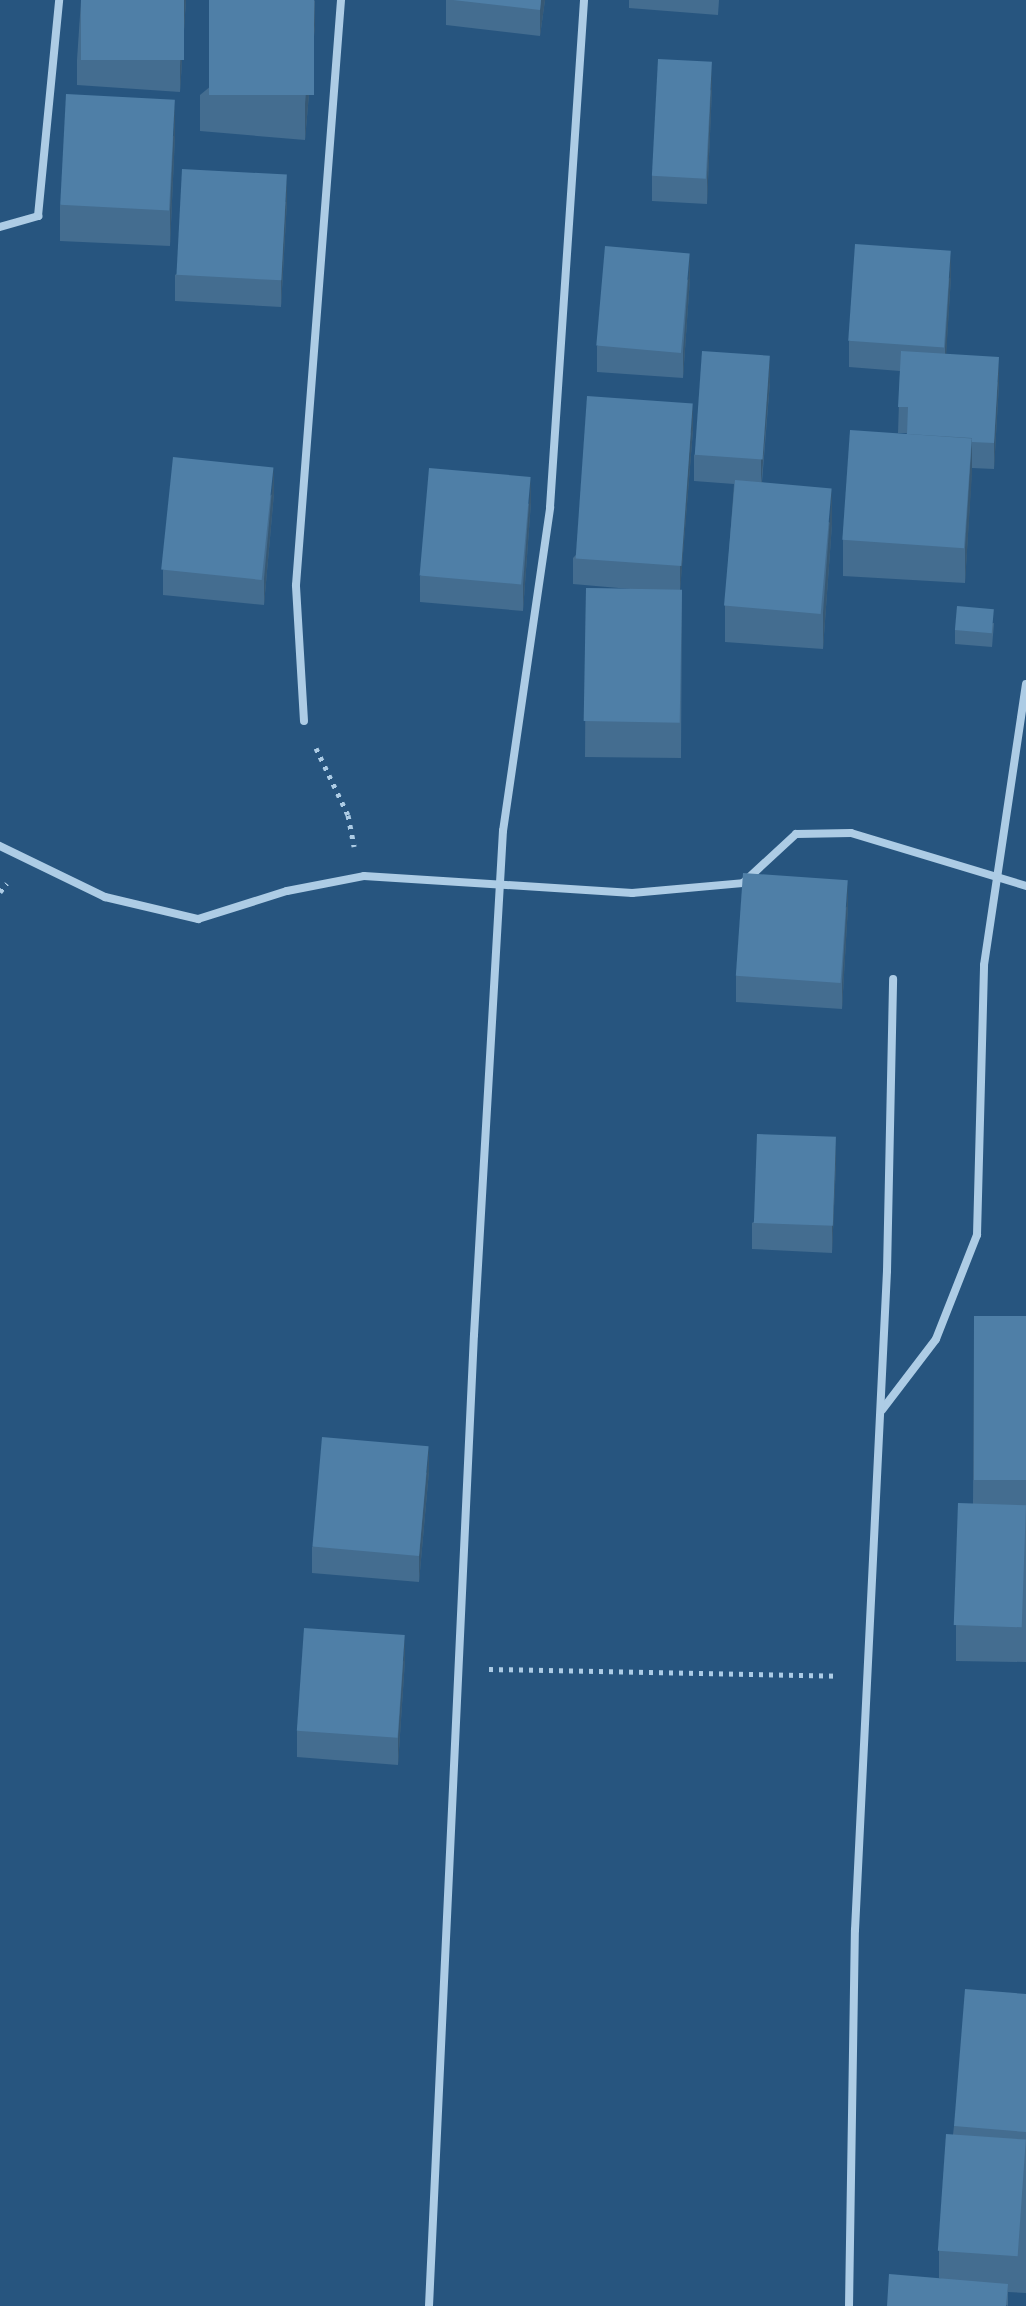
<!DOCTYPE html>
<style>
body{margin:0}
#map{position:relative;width:1026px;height:2306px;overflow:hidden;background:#27557f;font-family:Cabin,sans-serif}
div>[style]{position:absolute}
.path>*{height:5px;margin-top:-2.5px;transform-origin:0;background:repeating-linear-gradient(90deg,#adcce5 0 4px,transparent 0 10px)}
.street>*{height:8px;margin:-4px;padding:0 4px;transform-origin:4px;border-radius:4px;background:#adcce5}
.wall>*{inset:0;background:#446d90}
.shaded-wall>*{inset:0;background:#375975}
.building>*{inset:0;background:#4f7fa7;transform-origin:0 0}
span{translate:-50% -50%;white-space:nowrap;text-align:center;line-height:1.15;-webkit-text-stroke:6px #27557f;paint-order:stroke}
</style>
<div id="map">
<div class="path">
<i style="left:316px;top:748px;width:74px;rotate:64.5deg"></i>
<i style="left:348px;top:815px;width:32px;rotate:79deg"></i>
<i style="left:0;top:892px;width:11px;rotate:-52deg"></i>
<i style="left:489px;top:1669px;width:350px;rotate:1.1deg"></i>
</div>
<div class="street">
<i style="left:0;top:227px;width:40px;rotate:-16deg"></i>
<i style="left:38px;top:216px;width:217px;rotate:-84.4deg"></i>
<i style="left:304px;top:721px;width:136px;rotate:-93.4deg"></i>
<i style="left:296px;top:585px;width:587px;rotate:-85.6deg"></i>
<i style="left:0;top:846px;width:117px;rotate:25.9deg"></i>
<i style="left:105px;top:897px;width:96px;rotate:13.3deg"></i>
<i style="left:198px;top:919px;width:93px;rotate:-17.5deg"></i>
<i style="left:287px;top:891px;width:78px;rotate:-11deg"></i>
<i style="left:364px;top:876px;width:269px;rotate:3.6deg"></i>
<i style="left:632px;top:893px;width:111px;rotate:-5.1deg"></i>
<i style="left:743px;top:883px;width:72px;rotate:-42.8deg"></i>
<i style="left:796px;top:834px;width:55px;rotate:-1deg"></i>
<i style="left:851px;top:833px;width:183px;rotate:16.8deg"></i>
<i style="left:882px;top:1410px;width:89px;rotate:-52.7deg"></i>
<i style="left:936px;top:1339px;width:112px;rotate:-68.5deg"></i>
<i style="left:977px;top:1235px;width:270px;rotate:-88.5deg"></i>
<i style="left:984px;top:965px;width:284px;rotate:-81.5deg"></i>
<i style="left:429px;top:2306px;width:972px;rotate:-87.35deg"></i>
<i style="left:474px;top:1335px;width:505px;rotate:-86.71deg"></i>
<i style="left:503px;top:831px;width:327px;rotate:-81.7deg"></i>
<i style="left:550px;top:507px;width:508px;rotate:-86.16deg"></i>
<i style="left:849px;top:2306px;width:376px;rotate:-89.1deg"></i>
<i style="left:855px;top:1930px;width:660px;rotate:-87.22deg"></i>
<i style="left:887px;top:1271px;width:292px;rotate:-88.8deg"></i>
</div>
<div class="wall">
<i style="clip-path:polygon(81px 0,186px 0,180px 92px,77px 85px,77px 60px)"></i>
<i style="clip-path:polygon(315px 0,315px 25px,305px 140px,200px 131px,200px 95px)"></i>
<i style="clip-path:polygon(446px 0,545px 0,540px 36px,446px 25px)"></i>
<i style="clip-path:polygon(629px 0,719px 0,718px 15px,629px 8px)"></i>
<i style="clip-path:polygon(712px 88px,707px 204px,652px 201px,652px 176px)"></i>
<i style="clip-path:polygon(175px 135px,170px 246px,60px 241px,60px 205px)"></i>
<i style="clip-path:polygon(287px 201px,281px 307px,175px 301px,175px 275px)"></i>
<i style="clip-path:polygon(951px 277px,946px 354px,999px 383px,994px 469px,972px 468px,965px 583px,843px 576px,843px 540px,907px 433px,898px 433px,900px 371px,849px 367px,849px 341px)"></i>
<i style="clip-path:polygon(690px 278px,683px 378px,597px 372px,597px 346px)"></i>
<i style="clip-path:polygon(770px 382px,762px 482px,832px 524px,823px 649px,725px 642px,725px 606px,734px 484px,694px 481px,694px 455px)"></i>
<i style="clip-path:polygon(693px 430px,680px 590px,682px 590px,681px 758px,585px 757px,586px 588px,630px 589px,573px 584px,573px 558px)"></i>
<i style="clip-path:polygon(274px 493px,264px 605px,163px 595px,163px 570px)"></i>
<i style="clip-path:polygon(531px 502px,523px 611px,420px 602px,420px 576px)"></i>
<i style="clip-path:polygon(994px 623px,992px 647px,955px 644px,955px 630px)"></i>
<i style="clip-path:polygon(848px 906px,842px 1009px,736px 1002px,736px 976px)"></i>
<i style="clip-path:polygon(836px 1163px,832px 1253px,752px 1249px,752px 1223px)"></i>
<i style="clip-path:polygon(974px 1316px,1026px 1316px,1026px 1662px,956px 1661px,956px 1625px,973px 1504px)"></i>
<i style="clip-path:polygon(429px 1471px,419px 1582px,312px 1573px,312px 1547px)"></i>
<i style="clip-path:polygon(405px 1660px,398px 1765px,297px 1757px,297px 1731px)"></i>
<i style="clip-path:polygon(1026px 1994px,1026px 2293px,1008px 2292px,1008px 2306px,939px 2278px,939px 2251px,954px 2126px)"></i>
</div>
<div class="shaded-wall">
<i style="clip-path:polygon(184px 0,186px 0,180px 92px,180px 66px)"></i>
<i style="clip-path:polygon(314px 0,315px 25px,305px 140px,305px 104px)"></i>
<i style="clip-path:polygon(541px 0,545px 0,540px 36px,540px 10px)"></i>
<i style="clip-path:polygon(712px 62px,712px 88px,707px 204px,707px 178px)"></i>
<i style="clip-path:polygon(175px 99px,175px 135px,170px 246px,170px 211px)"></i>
<i style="clip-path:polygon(287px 175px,287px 201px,281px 307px,281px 281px)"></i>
<i style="clip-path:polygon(951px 251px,951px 277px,945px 374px,945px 348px)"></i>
<i style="clip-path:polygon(690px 253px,690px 278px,683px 378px,683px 352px)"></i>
<i style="clip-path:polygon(770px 356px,770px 382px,761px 486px,761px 461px)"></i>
<i style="clip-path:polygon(999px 357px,999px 383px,994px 469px,994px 443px)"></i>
<i style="clip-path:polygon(693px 404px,693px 430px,680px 593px,680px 567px)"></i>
<i style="clip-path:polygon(972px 438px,972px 474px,965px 583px,965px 548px)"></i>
<i style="clip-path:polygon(274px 467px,274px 493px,264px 605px,264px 579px)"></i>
<i style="clip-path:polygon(531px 477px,531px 502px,523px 611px,523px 585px)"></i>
<i style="clip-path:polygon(832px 488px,832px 524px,823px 649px,823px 613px)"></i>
<i style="clip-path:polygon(848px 880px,848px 906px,842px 1009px,842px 983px)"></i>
<i style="clip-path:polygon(836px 1137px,836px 1163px,832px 1253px,832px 1227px)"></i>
<i style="clip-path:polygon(429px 1446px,429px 1471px,419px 1582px,419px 1557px)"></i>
<i style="clip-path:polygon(405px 1635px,405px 1660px,398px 1765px,398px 1739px)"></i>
</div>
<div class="building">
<i style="left:81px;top:0;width:103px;height:60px"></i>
<i style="left:209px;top:0;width:105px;height:95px"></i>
<i style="clip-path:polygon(453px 0,541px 0,540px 10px)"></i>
<i style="left:658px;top:59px;width:54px;height:117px;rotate:3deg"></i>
<i style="left:66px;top:94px;width:109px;height:111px;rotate:3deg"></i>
<i style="left:182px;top:169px;width:105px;height:106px;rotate:3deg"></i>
<i style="left:855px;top:244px;width:96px;height:97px;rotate:4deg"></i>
<i style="left:605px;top:246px;width:85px;height:100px;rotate:5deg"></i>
<i style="left:702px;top:351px;width:68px;height:104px;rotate:4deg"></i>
<i style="clip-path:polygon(901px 351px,999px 357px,994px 443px,972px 442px,972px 438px,907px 434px,908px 407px,898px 407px)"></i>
<i style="left:587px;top:396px;width:106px;height:163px;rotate:4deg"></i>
<i style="left:850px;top:430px;width:122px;height:110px;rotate:4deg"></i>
<i style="left:173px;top:457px;width:101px;height:113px;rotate:6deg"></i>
<i style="left:429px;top:468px;width:102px;height:108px;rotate:5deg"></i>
<i style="left:735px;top:480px;width:97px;height:126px;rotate:5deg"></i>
<i style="left:586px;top:588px;width:96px;height:133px;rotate:1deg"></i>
<i style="left:957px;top:606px;width:37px;height:24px;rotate:5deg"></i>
<i style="left:743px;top:873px;width:105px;height:103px;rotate:4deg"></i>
<i style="left:757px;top:1134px;width:79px;height:89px;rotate:2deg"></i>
<i style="left:974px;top:1316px;width:52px;height:164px"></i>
<i style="left:322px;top:1437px;width:107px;height:110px;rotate:5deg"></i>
<i style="left:958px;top:1503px;width:68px;height:122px;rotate:2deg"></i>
<i style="left:304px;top:1628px;width:101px;height:103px;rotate:4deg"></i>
<i style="clip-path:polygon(965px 1989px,1026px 1994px,1026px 2132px,954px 2126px)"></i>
<i style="left:946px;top:2134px;width:80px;height:117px;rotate:4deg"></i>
<i style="clip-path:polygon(889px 2274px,1008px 2284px,1006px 2306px,887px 2306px)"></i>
</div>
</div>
